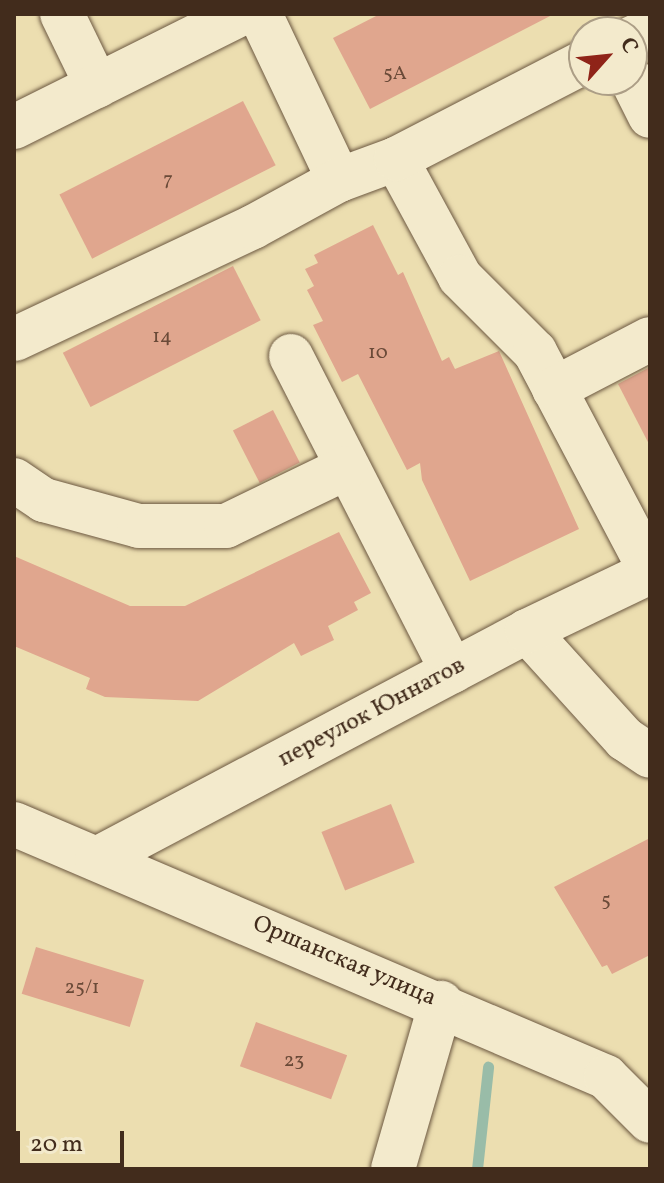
<!DOCTYPE html>
<meta charset="utf-8">
<style>
body{margin:0}
#map{position:relative;width:664px;height:1183px;overflow:hidden;background:#ecdeb0;font-family:Vollkorn,serif}
div>[style]{position:absolute}
.stream>*{height:11px;margin:-5.5px;padding:0 5.5px;transform-origin:5.5px;border-radius:5.5px;background:#99bca8}
.building>*{inset:0;background:#e0a68e;transform-origin:0 0}
.roads{filter:drop-shadow(0 0 2px #6c5841) drop-shadow(0 0 2px #6c5841)}
.minor>*{height:44px;margin:-22px;padding:0 22px;transform-origin:22px;border-radius:22px;background:#f3eacc}
span{translate:-50% -50%;white-space:nowrap;text-align:center;line-height:1.15;-webkit-text-stroke:7px #f3eacc;paint-order:stroke}
.number-label{font-size:20px;color:#6a4a38}
.number-label span{-webkit-text-stroke-width:0}
.street-label{font-size:24px;color:#422c1c}
.frame{position:absolute;inset:0;border:16px solid #422c1c;pointer-events:none}
.north{position:absolute;left:568px;top:16px;width:80px;height:80px;box-sizing:border-box;background:#f3eacc;border:2px solid #ac9e86;border-radius:50%;rotate:63deg;font-size:22px;font-weight:700;line-height:32px;text-align:center;color:#422c1c}
.north::after{content:'';display:block;margin:auto;width:28px;height:36px;background:#8f2418;clip-path:polygon(50% 0,100% 100%,50% 72%,0 100%)}
.scale{position:absolute;left:16px;top:1131px;width:108px;height:36px;box-sizing:border-box;border:4px solid #422c1c;border-top:0;padding-left:10px;font-size:24px;line-height:28px;white-space:nowrap;color:#422c1c;-webkit-text-stroke:6px #f3eacc;paint-order:stroke}
</style>
<div id="map">
<div class="stream">
<i style="left:477px;top:1169px;width:103px;rotate:-83.8deg"></i>
</div>
<div class="building">
<i style="clip-path:polygon(380px 14px,554px 14px,370px 109px,333px 38px)"></i>
<i style="left:243px;top:101px;width:72px;height:206px;rotate:63deg"></i>
<i style="clip-path:polygon(373px 225px,398px 275px,403px 272px,442px 361px,449px 357px,455px 369px,499px 351px,579px 529px,470px 581px,422px 480px,420px 463px,407px 470px,358px 374px,342px 382px,313px 325px,323px 321px,307px 290px,314px 286px,305px 269px,318px 263px,314px 255px)"></i>
<i style="left:233px;top:266px;width:61px;height:191px;rotate:63deg"></i>
<i style="clip-path:polygon(650px 367px,650px 446px,618px 384px)"></i>
<i style="left:273px;top:410px;width:59px;height:45px;rotate:63deg"></i>
<i style="clip-path:polygon(339px 532px,371px 593px,354px 602px,358px 610px,328px 626px,334px 640px,301px 656px,294px 643px,198px 701px,105px 697px,86px 689px,90px 678px,14px 646px,14px 556px,130px 606px,185px 606px)"></i>
<i style="left:391px;top:804px;width:63px;height:75px;rotate:68deg"></i>
<i style="clip-path:polygon(650px 838px,650px 955px,612px 974px,607px 965px,602px 967px,554px 887px)"></i>
<i style="left:36px;top:947px;width:113px;height:49px;rotate:17deg"></i>
<i style="left:256px;top:1022px;width:97px;height:47px;rotate:20deg"></i>
</div>
<div class="roads">
<div class="minor">
<i style="left:62px;top:14px;width:80px;rotate:64.1deg"></i>
<i style="left:260px;top:14px;width:184px;rotate:64.6deg"></i>
<i style="left:632px;top:38px;width:20px;rotate:-24deg"></i>
<i style="left:632px;top:80px;width:40px;rotate:63.4deg"></i>
<i style="left:14px;top:127px;width:254px;rotate:-26.5deg"></i>
<i style="left:396px;top:159px;width:134px;rotate:61.5deg"></i>
<i style="left:460px;top:277px;width:106px;rotate:45deg"></i>
<i style="left:535px;top:352px;width:246px;rotate:62.2deg"></i>
<i style="left:15px;top:339px;width:263px;rotate:-25.2deg"></i>
<i style="left:253px;top:227px;width:98px;rotate:-28.7deg"></i>
<i style="left:339px;top:180px;width:61px;rotate:-20.2deg"></i>
<i style="left:396px;top:159px;width:212px;rotate:-27.3deg"></i>
<i style="left:291px;top:356px;width:354px;rotate:62.9deg"></i>
<i style="left:554px;top:389px;width:108px;rotate:-27.5deg"></i>
<i style="left:14px;top:480px;width:36px;rotate:34deg"></i>
<i style="left:44px;top:500px;width:98px;rotate:15.3deg"></i>
<i style="left:139px;top:526px;width:87px"></i>
<i style="left:226px;top:526px;width:133px;rotate:-25.8deg"></i>
<i style="left:527px;top:631px;width:146px;rotate:47.8deg"></i>
<i style="left:625px;top:739px;width:30px;rotate:34deg"></i>
<i style="left:14px;top:824px;width:644px;rotate:23.14deg"></i>
<i style="left:606px;top:1077px;width:62px;rotate:45deg"></i>
<i style="left:97px;top:859px;width:487px;rotate:-27.9deg"></i>
<i style="left:527px;top:631px;width:136px;rotate:-25.6deg"></i>
<i style="left:393px;top:1169px;width:173px;rotate:-73.9deg"></i>
</div>
</div>
<div class="number-label">
<span style="left:395px;top:74px">5А</span>
<span style="left:168px;top:180px">7</span>
<span style="left:162px;top:337px">14</span>
<span style="left:378px;top:353px">10</span>
<span style="left:606px;top:901px">5</span>
<span style="left:82px;top:988px">25/1</span>
<span style="left:294px;top:1061px">23</span>
</div>
<div class="street-label">
<span style="left:372px;top:713px;rotate:-28deg">переулок Юннатов</span>
<span style="left:344px;top:962px;rotate:23deg">Оршанская улица</span>
</div>
<div class="frame"></div>
<div class="north">С</div>
<div class="scale">20 m</div>
</div>
